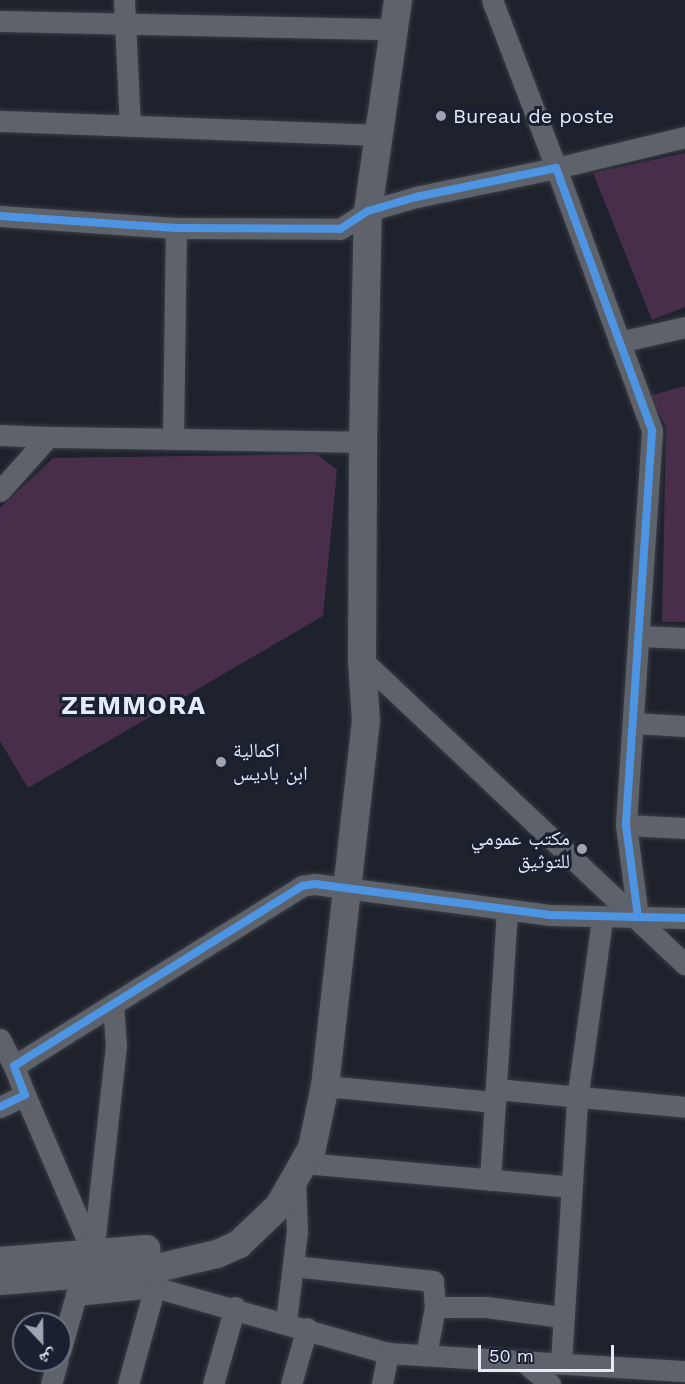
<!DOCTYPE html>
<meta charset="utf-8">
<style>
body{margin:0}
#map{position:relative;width:685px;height:1384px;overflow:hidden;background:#1e222c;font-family:"Work Sans","Noto Naskh Arabic",sans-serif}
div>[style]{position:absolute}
.green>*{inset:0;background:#492e4c}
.roads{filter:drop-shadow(0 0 2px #393c45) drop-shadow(0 0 2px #393c45)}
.street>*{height:21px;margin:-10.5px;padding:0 10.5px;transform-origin:10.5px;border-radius:10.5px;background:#5e626a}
.secondary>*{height:28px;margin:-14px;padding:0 14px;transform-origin:14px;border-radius:14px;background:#5e626a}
.cycleway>*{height:8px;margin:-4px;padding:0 4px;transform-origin:4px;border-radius:4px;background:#4d94e3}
.dots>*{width:16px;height:16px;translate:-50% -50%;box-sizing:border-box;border:3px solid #182032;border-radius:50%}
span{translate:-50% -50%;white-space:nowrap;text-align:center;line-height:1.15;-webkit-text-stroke:6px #182032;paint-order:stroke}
.poi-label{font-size:20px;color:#e4eaf7}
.left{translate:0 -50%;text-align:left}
.right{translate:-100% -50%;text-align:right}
.district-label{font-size:26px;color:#e4eaf7;font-weight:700;letter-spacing:1.5px}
.north{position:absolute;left:12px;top:1312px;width:60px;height:60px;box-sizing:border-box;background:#182032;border:2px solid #6a7181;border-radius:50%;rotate:158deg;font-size:16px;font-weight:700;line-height:24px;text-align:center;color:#e4eaf7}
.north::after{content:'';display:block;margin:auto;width:21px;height:27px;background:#9fa4b0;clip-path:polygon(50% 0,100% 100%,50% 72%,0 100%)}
.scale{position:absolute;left:478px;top:1345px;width:136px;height:27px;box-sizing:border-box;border:3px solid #e4eaf7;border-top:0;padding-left:8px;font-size:18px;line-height:21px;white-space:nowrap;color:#e4eaf7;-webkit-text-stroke:4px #182032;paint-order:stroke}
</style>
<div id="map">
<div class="green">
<i style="clip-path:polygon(685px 153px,685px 307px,652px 320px,593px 173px)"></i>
<i style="clip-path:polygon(685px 386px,685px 622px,662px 622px,666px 427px,649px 396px)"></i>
<i style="clip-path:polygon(317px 454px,337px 470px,323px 616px,28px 788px,0 741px,0 508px,53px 458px)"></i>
</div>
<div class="roads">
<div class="street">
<i style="left:124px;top:0;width:126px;rotate:87.3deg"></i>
<i style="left:492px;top:0;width:180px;rotate:69.1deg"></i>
<i style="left:556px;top:168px;width:133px;rotate:-13.5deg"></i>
<i style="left:0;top:21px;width:393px;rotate:1.2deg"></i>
<i style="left:0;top:121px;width:376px;rotate:2.1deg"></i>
<i style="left:0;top:216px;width:176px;rotate:3.9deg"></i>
<i style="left:176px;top:228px;width:164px;rotate:0.3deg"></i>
<i style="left:340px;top:229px;width:33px;rotate:-33deg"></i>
<i style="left:368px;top:211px;width:50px;rotate:-16.3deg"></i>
<i style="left:416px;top:197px;width:143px;rotate:-11.7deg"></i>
<i style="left:556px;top:168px;width:280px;rotate:69.9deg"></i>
<i style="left:652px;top:431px;width:395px;rotate:93.8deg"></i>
<i style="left:626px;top:825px;width:93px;rotate:82.6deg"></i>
<i style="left:638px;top:917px;width:47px;rotate:1.2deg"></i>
<i style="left:619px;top:342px;width:68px;rotate:-12.8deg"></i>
<i style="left:0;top:435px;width:48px;rotate:2.4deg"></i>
<i style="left:48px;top:437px;width:72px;rotate:131.6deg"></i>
<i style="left:48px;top:437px;width:315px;rotate:0.9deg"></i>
<i style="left:173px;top:438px;width:210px;rotate:-89.2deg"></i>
<i style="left:640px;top:636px;width:45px;rotate:2.5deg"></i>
<i style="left:362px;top:660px;width:444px;rotate:43.3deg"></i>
<i style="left:633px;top:723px;width:52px;rotate:3.3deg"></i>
<i style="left:626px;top:825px;width:59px;rotate:2.9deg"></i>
<i style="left:0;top:1039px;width:30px;rotate:63deg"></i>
<i style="left:325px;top:1086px;width:171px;rotate:5.4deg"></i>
<i style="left:496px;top:1089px;width:190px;rotate:5.4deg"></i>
<i style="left:25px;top:1095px;width:173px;rotate:66.8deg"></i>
<i style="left:0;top:1107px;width:28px;rotate:-26deg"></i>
<i style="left:25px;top:1095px;width:31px;rotate:-111deg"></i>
<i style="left:14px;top:1066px;width:340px;rotate:-32deg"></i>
<i style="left:302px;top:886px;width:13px;rotate:-9deg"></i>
<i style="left:315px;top:884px;width:236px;rotate:7.5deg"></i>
<i style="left:549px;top:915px;width:89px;rotate:1.3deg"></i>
<i style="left:304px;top:1163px;width:268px;rotate:5.1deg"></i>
<i style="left:490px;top:1180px;width:270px;rotate:-86.4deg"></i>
<i style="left:93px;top:1254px;width:208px;rotate:-83.7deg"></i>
<i style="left:116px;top:1047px;width:43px;rotate:-94deg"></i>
<i style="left:293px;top:1266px;width:141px;rotate:6.1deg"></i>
<i style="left:433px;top:1281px;width:26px;rotate:86deg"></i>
<i style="left:435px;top:1307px;width:49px;rotate:100.6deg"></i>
<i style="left:435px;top:1307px;width:51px"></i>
<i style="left:486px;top:1307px;width:77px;rotate:7.5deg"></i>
<i style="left:286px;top:1321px;width:91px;rotate:-83deg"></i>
<i style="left:297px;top:1231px;width:49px;rotate:-92.3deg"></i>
<i style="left:60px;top:1352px;width:59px;rotate:-74.3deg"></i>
<i style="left:76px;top:1295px;width:78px;rotate:-5.9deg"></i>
<i style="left:154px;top:1287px;width:243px;rotate:15.8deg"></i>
<i style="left:388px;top:1353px;width:298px;rotate:3.5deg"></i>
<i style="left:525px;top:1363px;width:33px;rotate:40deg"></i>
<i style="left:561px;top:1363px;width:263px;rotate:-86.5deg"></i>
<i style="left:577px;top:1100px;width:183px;rotate:-82.1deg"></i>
<i style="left:51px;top:1384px;width:25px;rotate:-74deg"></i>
<i style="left:128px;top:1384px;width:113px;rotate:-74.6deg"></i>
<i style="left:213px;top:1384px;width:80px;rotate:-74.1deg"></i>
<i style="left:291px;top:1384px;width:58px;rotate:-74.1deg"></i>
<i style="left:382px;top:1384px;width:32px;rotate:-79deg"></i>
</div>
<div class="secondary">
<i style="left:0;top:1261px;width:147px;rotate:-4.7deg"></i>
<i style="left:0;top:1281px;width:158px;rotate:-4.7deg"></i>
<i style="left:157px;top:1268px;width:62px;rotate:-13.1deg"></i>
<i style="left:217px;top:1254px;width:24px;rotate:-24deg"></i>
<i style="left:239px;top:1244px;width:55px;rotate:-43.5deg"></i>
<i style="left:279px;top:1206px;width:67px;rotate:-60.4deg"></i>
<i style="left:312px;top:1148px;width:63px;rotate:-78.2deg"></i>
<i style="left:325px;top:1086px;width:367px;rotate:-83.6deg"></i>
<i style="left:366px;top:721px;width:61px;rotate:-93.8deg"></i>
<i style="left:362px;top:660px;width:218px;rotate:-89.7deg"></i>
<i style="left:363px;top:442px;width:231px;rotate:-88.8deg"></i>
<i style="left:368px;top:211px;width:213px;rotate:-81.9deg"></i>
</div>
</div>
<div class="cycleway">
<i style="left:0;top:216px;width:176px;rotate:3.9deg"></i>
<i style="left:176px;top:228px;width:164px;rotate:0.3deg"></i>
<i style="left:340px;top:229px;width:33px;rotate:-33deg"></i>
<i style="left:368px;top:211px;width:50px;rotate:-16.3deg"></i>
<i style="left:416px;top:197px;width:143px;rotate:-11.7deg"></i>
<i style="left:556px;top:168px;width:280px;rotate:69.9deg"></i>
<i style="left:652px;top:431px;width:395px;rotate:93.8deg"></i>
<i style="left:626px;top:825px;width:93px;rotate:82.6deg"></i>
<i style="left:638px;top:917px;width:47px;rotate:1.2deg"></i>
<i style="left:0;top:1107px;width:28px;rotate:-26deg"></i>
<i style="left:25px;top:1095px;width:31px;rotate:-111deg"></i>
<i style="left:14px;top:1066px;width:340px;rotate:-32deg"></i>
<i style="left:302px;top:886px;width:13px;rotate:-9deg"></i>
<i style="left:315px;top:884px;width:236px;rotate:7.5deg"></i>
<i style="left:549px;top:915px;width:89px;rotate:1.3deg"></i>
</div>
<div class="dots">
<i style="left:441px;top:116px;background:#9fa4b0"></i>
<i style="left:221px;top:762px;background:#9fa4b0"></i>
<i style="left:582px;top:849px;background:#9fa4b0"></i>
</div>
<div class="poi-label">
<span class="left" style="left:453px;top:116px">Bureau de poste</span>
<span class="left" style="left:233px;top:762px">اكمالية<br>ابن باديس</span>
<span class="right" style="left:570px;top:850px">مكتب عمومي<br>للتوثيق</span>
</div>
<div class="district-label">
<span style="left:134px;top:706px">ZEMMORA</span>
</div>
<div class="north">ش</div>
<div class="scale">50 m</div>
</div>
